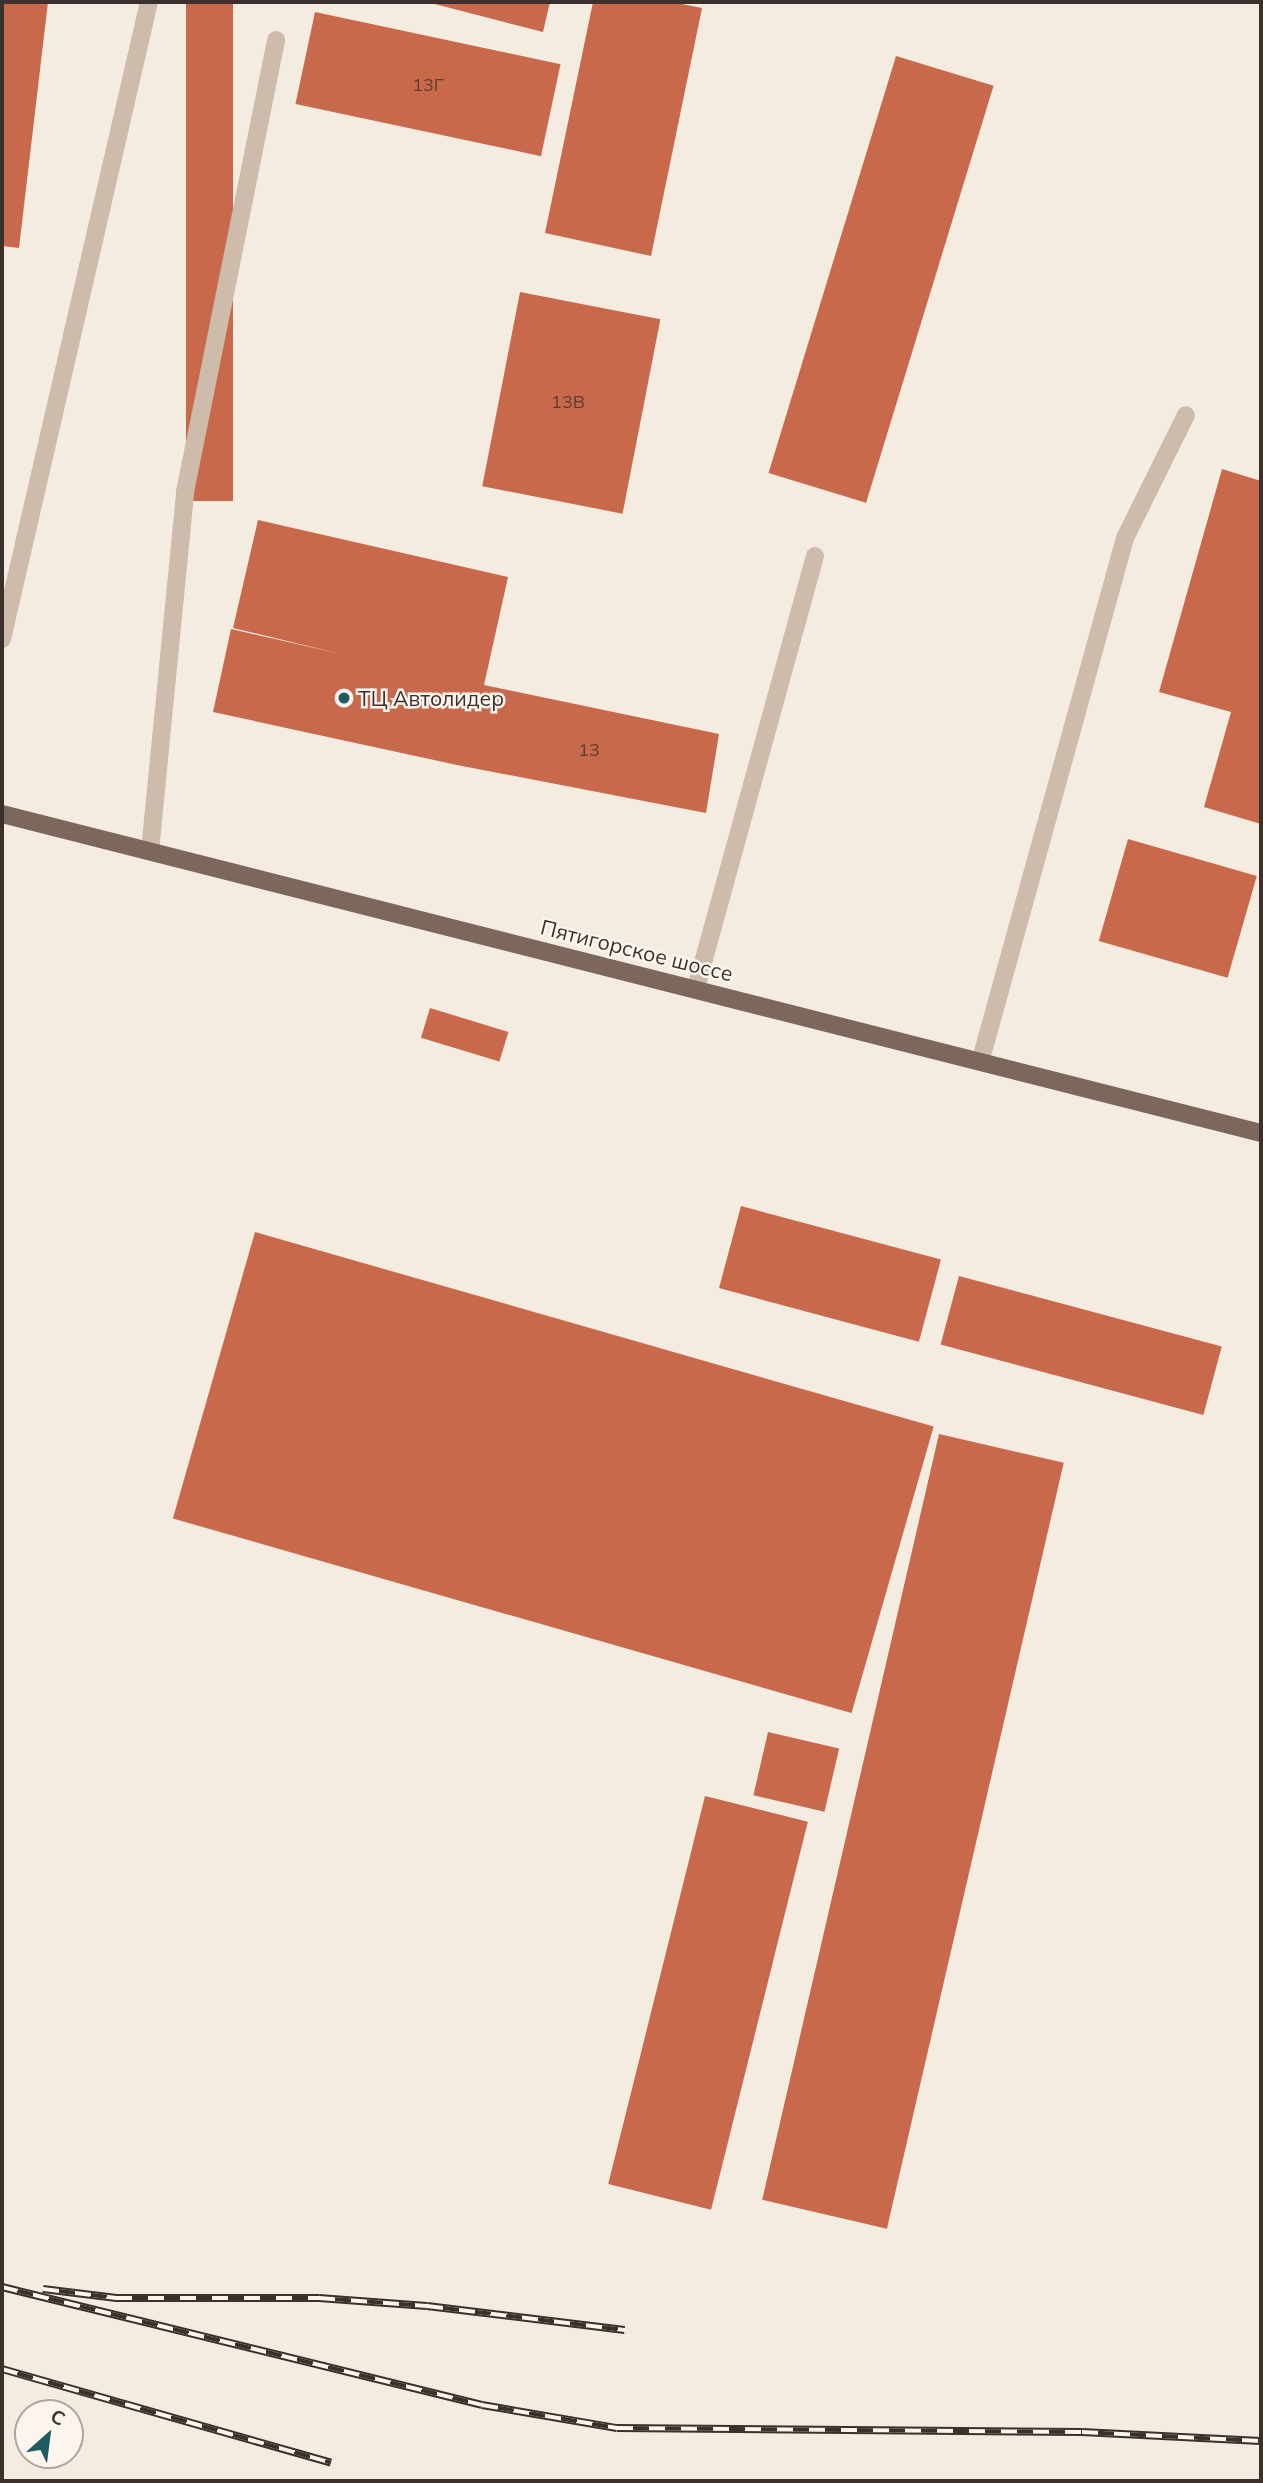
<!DOCTYPE html>
<meta charset="utf-8">
<style>
body{margin:0}
#map{position:relative;width:1263px;height:2483px;overflow:hidden;background:#f4ebe1;font-family:Mulish,sans-serif}
div>[style]{position:absolute}
.building>*{inset:0;background:#c8694b;transform-origin:0 0}
.service>*{height:18px;margin:-9px;padding:0 9px;transform-origin:9px;border-radius:9px;background:#cdbbac}
.primary>*{height:18px;margin:-9px;padding:0 9px;transform-origin:9px;border-radius:9px;background:#7d675c}
.rail>*{height:8px;margin-top:-4px;transform-origin:0;background:repeating-linear-gradient(90deg,#fbf5ee 0 16px,#3b302b 0 32px);box-sizing:border-box;border-block:2px solid #3b302b}
.dots>*{width:19px;height:19px;translate:-50% -50%;box-sizing:border-box;border:4px solid #fbf5ee;border-radius:50%}
span{translate:-50% -50%;white-space:nowrap;text-align:center;line-height:1.15;-webkit-text-stroke:5px #fbf5ee;paint-order:stroke}
.number-label{font-size:18px;color:#5e3e33}
.number-label span{-webkit-text-stroke-width:0}
.poi-label{font-size:21px;color:#3b302b}
.left{translate:0 -50%;text-align:left}
.street-label{font-size:21px;color:#3b302b}
.frame{position:absolute;inset:0;border:4px solid #3b302b;pointer-events:none}
.north{position:absolute;left:14px;top:2399px;width:70px;height:70px;box-sizing:border-box;background:#fbf5ee;border:2px solid #aea6a0;border-radius:50%;rotate:28deg;font-size:19px;font-weight:700;line-height:28px;text-align:center;color:#3b302b}
.north::after{content:'';display:block;margin:auto;width:24px;height:32px;background:#1f5a5e;clip-path:polygon(50% 0,100% 100%,50% 72%,0 100%)}
</style>
<div id="map">
<div class="building">
<i style="clip-path:polygon(2px 2px,48px 2px,19px 248px,2px 246px)"></i>
<i style="left:186px;top:2px;width:47px;height:499px"></i>
<i style="clip-path:polygon(427px 2px,550px 2px,543px 32px)"></i>
<i style="clip-path:polygon(593px 2px,672px 2px,702px 8px,651px 256px,545px 233px)"></i>
<i style="left:315px;top:12px;width:251px;height:94px;rotate:12deg"></i>
<i style="left:896px;top:56px;width:102px;height:436px;rotate:17deg"></i>
<i style="left:520px;top:292px;width:143px;height:198px;rotate:11deg"></i>
<i style="clip-path:polygon(1222px 469px,1261px 481px,1261px 824px,1204px 807px,1231px 712px,1159px 692px)"></i>
<i style="clip-path:polygon(258px 520px,508px 577px,484px 685px,719px 734px,706px 813px,457px 765px,213px 712px,231px 629px,341px 654px,233px 628px)"></i>
<i style="left:1128px;top:839px;width:134px;height:106px;rotate:16deg"></i>
<i style="left:430px;top:1008px;width:82px;height:31px;rotate:17deg"></i>
<i style="left:741px;top:1206px;width:207px;height:85px;rotate:15deg"></i>
<i style="left:255px;top:1232px;width:706px;height:298px;rotate:16deg"></i>
<i style="left:959px;top:1276px;width:272px;height:71px;rotate:15deg"></i>
<i style="left:939px;top:1434px;width:128px;height:786px;rotate:13deg"></i>
<i style="left:768px;top:1732px;width:73px;height:65px;rotate:13deg"></i>
<i style="left:705px;top:1796px;width:106px;height:400px;rotate:14deg"></i>
</div>
<div class="service">
<i style="left:2px;top:639px;width:654px;rotate:-77.01deg"></i>
<i style="left:150px;top:851px;width:361px;rotate:-84.4deg"></i>
<i style="left:185px;top:492px;width:461px;rotate:-78.6deg"></i>
<i style="left:696px;top:988px;width:448px;rotate:-74.6deg"></i>
<i style="left:981px;top:1059px;width:541px;rotate:-74.55deg"></i>
<i style="left:1125px;top:538px;width:137px;rotate:-63.6deg"></i>
</div>
<div class="primary">
<i style="left:2px;top:814px;width:1299px;rotate:14.22deg"></i>
</div>
<div class="rail">
<i style="left:2px;top:2287px;width:494px;rotate:13.8deg"></i>
<i style="left:482px;top:2405px;width:137px;rotate:9.7deg"></i>
<i style="left:617px;top:2428px;width:465px;rotate:0.5deg"></i>
<i style="left:1082px;top:2432px;width:179px;rotate:2.9deg"></i>
<i style="left:43px;top:2289px;width:74px;rotate:7deg"></i>
<i style="left:116px;top:2298px;width:203px"></i>
<i style="left:319px;top:2298px;width:108px;rotate:4.2deg"></i>
<i style="left:427px;top:2306px;width:199px;rotate:6.9deg"></i>
<i style="left:2px;top:2369px;width:342px;rotate:15.9deg"></i>
</div>
<div class="dots">
<i style="left:344px;top:698px;background:#1f5a5e"></i>
</div>
<div class="number-label">
<span style="left:428px;top:85px">13Г</span>
<span style="left:568px;top:402px">13В</span>
<span style="left:589px;top:750px">13</span>
</div>
<div class="poi-label">
<span class="left" style="left:358px;top:698px">ТЦ Автолидер</span>
</div>
<div class="street-label">
<span style="left:637px;top:950px;rotate:14deg">Пятигорское шоссе</span>
</div>
<div class="frame"></div>
<div class="north">С</div>
</div>
